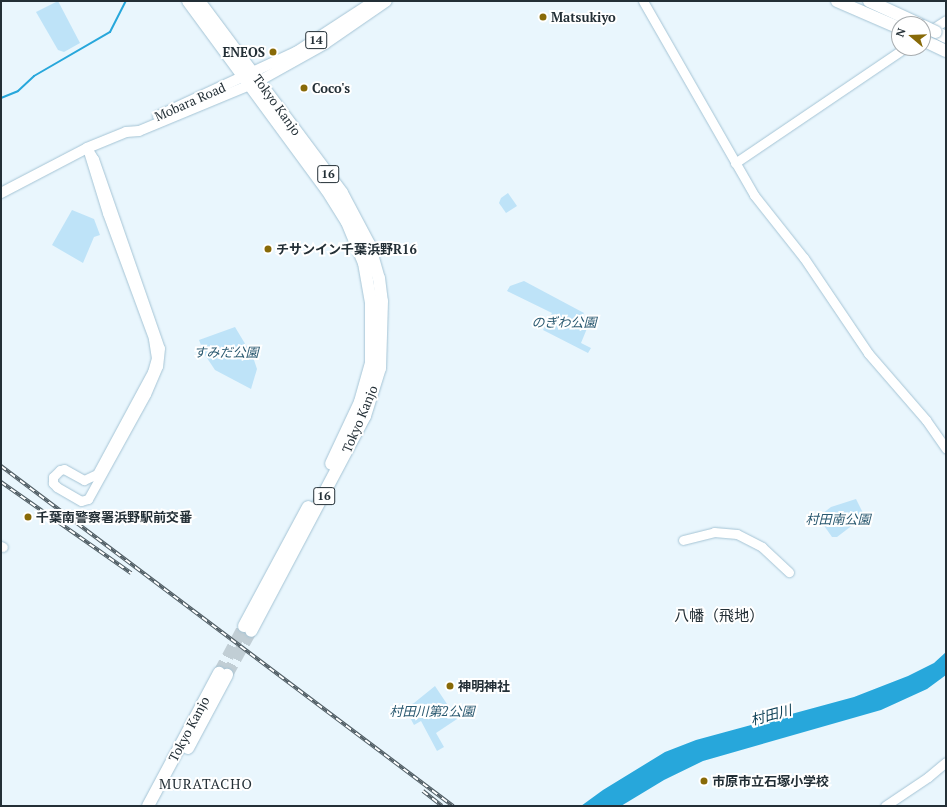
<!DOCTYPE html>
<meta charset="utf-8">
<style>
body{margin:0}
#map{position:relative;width:947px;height:807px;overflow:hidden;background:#e9f6fd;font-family:"PT Serif","Noto Sans JP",serif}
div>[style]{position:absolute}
.green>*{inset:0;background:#bee3f8}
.water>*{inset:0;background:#27a7db}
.stream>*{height:2px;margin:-1px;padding:0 1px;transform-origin:1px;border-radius:1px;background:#27a7db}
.highway-tunnel>*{height:12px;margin-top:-6px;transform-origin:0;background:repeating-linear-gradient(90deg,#c1ced5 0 12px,transparent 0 18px)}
.roads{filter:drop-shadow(0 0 1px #a5c4d5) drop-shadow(0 0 1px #a5c4d5)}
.secondary>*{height:9px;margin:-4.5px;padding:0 4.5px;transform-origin:4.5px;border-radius:4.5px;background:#fff}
.primary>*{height:10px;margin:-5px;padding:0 5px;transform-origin:5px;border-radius:5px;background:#fff}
.highway>*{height:12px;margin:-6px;padding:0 6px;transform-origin:6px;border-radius:6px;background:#fff}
.rail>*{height:3.5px;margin-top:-1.75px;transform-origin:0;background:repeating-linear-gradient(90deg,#fff 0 6px,#505d64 0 12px);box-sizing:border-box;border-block:1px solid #505d64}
.bridges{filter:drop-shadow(0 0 1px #a5c4d5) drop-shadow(0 0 1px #a5c4d5)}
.highway-bridge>*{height:12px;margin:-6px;padding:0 6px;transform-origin:6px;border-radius:6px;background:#fff}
.dots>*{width:11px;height:11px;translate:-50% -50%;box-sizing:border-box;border:2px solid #fff;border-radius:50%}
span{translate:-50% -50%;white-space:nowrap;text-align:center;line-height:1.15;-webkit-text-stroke:4px #fff;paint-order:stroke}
.shield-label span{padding:1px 3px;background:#fff;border:1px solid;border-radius:3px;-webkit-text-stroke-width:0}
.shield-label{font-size:12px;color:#232f36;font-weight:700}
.poi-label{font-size:13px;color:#232f36;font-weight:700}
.left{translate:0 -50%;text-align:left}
.right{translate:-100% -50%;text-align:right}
.street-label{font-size:13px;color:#232f36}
.park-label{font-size:13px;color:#2a5970;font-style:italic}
.water-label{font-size:14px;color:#0a3e54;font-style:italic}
.neighbourhood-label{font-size:14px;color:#232f36;letter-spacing:1px}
.quarter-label{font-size:15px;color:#232f36}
.frame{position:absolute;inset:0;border:2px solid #232f36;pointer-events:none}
.north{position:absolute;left:891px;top:16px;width:40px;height:40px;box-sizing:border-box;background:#fff;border:1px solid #a7acaf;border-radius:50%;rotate:289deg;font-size:11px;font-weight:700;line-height:16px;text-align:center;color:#232f36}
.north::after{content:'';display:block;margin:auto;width:14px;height:18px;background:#886a08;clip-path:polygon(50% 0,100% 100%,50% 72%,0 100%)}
</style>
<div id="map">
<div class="green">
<i style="clip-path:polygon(58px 1px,80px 43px,64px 52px,58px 50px,36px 12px)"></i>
<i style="clip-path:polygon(508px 193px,517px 206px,506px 213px,499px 203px,501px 198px)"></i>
<i style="clip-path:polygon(72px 210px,94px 219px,100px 235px,94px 237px,83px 263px,52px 245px)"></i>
<i style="clip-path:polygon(524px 281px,584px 313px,580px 322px,588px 326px,581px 343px,591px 348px,588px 353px,543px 330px,552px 313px,507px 291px,510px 286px)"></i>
<i style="clip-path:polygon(235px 327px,253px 357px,257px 369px,251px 389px,215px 370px,205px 355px,199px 340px)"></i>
<i style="clip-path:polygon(856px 499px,863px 513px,858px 521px,837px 537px,832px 537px,818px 517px,831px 507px)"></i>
<i style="clip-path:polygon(435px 686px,457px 719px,436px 733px,444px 747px,437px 751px,421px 721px,414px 725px,406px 710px,400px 713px,399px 711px,414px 703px)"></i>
</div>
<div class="water">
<i style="clip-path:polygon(946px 652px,946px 675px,927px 689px,881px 710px,703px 761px,664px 780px,621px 806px,581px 806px,603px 790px,665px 752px,696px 740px,854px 697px,908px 676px,934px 663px)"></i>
</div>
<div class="stream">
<i style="left:1px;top:98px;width:18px;rotate:-22deg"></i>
<i style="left:18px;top:91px;width:22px;rotate:-43deg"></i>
<i style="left:34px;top:76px;width:88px;rotate:-30.1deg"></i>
<i style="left:110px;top:32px;width:35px;rotate:-63deg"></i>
</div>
<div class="highway-tunnel">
<i style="left:219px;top:673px;width:53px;rotate:-62deg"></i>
<i style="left:227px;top:675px;width:50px;rotate:-61.4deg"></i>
</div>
<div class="roads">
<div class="secondary">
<i style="left:643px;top:1px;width:224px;rotate:60.2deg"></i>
<i style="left:754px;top:195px;width:80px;rotate:51.6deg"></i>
<i style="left:804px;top:258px;width:115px;rotate:56deg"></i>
<i style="left:868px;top:353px;width:89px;rotate:49.1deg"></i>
<i style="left:926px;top:420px;width:35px;rotate:55deg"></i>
<i style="left:923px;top:35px;width:27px;rotate:-33deg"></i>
<i style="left:87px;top:148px;width:13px;rotate:58deg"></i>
<i style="left:94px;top:159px;width:200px;rotate:70.8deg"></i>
<i style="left:160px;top:348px;width:18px;rotate:96deg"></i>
<i style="left:158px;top:366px;width:30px;rotate:113deg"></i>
<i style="left:146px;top:394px;width:120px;rotate:118.9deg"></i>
<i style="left:88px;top:499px;width:7px;rotate:164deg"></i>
<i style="left:81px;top:501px;width:28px;rotate:-150deg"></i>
<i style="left:57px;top:487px;width:6px;rotate:-135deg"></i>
<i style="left:53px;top:483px;width:6px;rotate:-90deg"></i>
<i style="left:53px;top:477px;width:10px;rotate:-45deg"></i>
<i style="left:60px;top:470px;width:4px;rotate:-14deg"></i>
<i style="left:64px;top:469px;width:23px;rotate:29deg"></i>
<i style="left:84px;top:480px;width:14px;rotate:-25deg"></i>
<i style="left:97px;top:474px;width:116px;rotate:-61.7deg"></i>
<i style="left:152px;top:372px;width:15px;rotate:-74deg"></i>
<i style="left:156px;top:358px;width:20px;rotate:-99deg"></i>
<i style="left:153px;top:338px;width:133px;rotate:-110.2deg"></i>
<i style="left:107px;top:213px;width:68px;rotate:-107.1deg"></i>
<i style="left:735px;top:163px;width:205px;rotate:-34.1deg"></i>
<i style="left:683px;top:540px;width:32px;rotate:-14deg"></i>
<i style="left:714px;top:532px;width:23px;rotate:5deg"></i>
<i style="left:737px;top:534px;width:28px;rotate:27deg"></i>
<i style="left:762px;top:547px;width:37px;rotate:43deg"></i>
<i style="left:1px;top:546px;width:2px;rotate:27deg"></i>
<i style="left:885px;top:806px;width:52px;rotate:-34deg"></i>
<i style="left:928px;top:777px;width:23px;rotate:-40deg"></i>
</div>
<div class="primary">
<i style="left:158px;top:116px;width:152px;rotate:-24.9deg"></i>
<i style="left:296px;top:52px;width:93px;rotate:-33.2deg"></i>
<i style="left:1px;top:193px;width:97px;rotate:-27.6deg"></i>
<i style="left:87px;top:148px;width:42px;rotate:-22.3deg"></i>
<i style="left:126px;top:132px;width:13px;rotate:-4deg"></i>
<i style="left:139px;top:131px;width:130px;rotate:-22.6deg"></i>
<i style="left:259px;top:81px;width:76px;rotate:-29.3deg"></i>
<i style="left:325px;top:44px;width:75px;rotate:-34.7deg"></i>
</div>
<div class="highway">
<i style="left:188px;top:1px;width:235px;rotate:53.7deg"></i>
<i style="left:327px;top:190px;width:38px;rotate:58deg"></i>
<i style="left:347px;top:222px;width:44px;rotate:67.5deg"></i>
<i style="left:364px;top:263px;width:39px;rotate:80deg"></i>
<i style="left:371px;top:301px;width:62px;rotate:90deg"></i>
<i style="left:371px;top:363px;width:41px;rotate:105.8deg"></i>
<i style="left:360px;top:402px;width:68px;rotate:115.1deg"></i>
<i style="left:199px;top:1px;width:239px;rotate:53.3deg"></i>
<i style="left:342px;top:193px;width:58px;rotate:62.1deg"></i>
<i style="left:369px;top:244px;width:35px;rotate:74deg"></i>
<i style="left:379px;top:278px;width:23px;rotate:83deg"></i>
<i style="left:382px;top:301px;width:67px;rotate:91.7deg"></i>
<i style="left:380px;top:368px;width:50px;rotate:107.4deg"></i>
<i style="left:365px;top:416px;width:243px;rotate:117.9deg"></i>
<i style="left:837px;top:1px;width:68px;rotate:23.5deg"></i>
<i style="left:869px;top:1px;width:55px;rotate:24.7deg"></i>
<i style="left:936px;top:32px;width:11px;rotate:27deg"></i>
<i style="left:923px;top:40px;width:25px;rotate:26deg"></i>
<i style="left:244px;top:626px;width:135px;rotate:-61.7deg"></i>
<i style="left:188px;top:748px;width:83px;rotate:-61.9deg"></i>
<i style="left:148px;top:806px;width:151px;rotate:-61.9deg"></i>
</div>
</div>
<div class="rail">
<i style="left:1px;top:466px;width:566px;rotate:36.95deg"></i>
<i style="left:1px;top:482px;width:159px;rotate:35deg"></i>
<i style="left:423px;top:791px;width:24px;rotate:38deg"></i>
</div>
<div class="bridges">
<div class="highway-bridge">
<i style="left:923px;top:26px;width:14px;rotate:25deg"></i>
</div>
</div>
<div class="dots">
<i style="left:543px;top:17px;background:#886a08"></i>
<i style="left:273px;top:52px;background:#886a08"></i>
<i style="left:304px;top:88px;background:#886a08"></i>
<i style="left:268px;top:249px;background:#886a08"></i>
<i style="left:28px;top:517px;background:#886a08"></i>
<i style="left:450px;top:686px;background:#886a08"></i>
<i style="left:704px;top:781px;background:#886a08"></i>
</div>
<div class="shield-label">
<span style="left:316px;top:40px">14</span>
<span style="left:328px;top:174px">16</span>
<span style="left:324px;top:496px">16</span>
</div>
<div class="poi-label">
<span class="left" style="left:551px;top:17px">Matsukiyo</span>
<span class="right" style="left:265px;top:52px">ENEOS</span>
<span class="left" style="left:312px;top:88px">Coco's</span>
<span class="left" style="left:276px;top:249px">チサンイン千葉浜野R16</span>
<span class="left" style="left:36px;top:517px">千葉南警察署浜野駅前交番</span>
<span class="left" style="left:458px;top:686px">神明神社</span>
<span class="left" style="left:712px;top:781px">市原市立石塚小学校</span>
</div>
<div class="street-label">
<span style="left:190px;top:102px;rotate:-24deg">Mobara Road</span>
<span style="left:277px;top:105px;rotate:54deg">Tokyo Kanjo</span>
<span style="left:360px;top:419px;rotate:-67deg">Tokyo Kanjo</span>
<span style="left:189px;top:729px;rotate:-62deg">Tokyo Kanjo</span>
</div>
<div class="park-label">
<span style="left:564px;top:322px">のぎわ公園</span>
<span style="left:226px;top:352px">すみだ公園</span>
<span style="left:838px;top:519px">村田南公園</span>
<span style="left:432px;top:711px">村田川第2公園</span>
</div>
<div class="water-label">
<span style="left:771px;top:715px;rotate:-15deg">村田川</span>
</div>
<div class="neighbourhood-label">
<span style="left:206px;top:784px">MURATACHO</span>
</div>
<div class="quarter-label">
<span style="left:719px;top:616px">八幡（飛地）</span>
</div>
<div class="frame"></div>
<div class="north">N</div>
</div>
